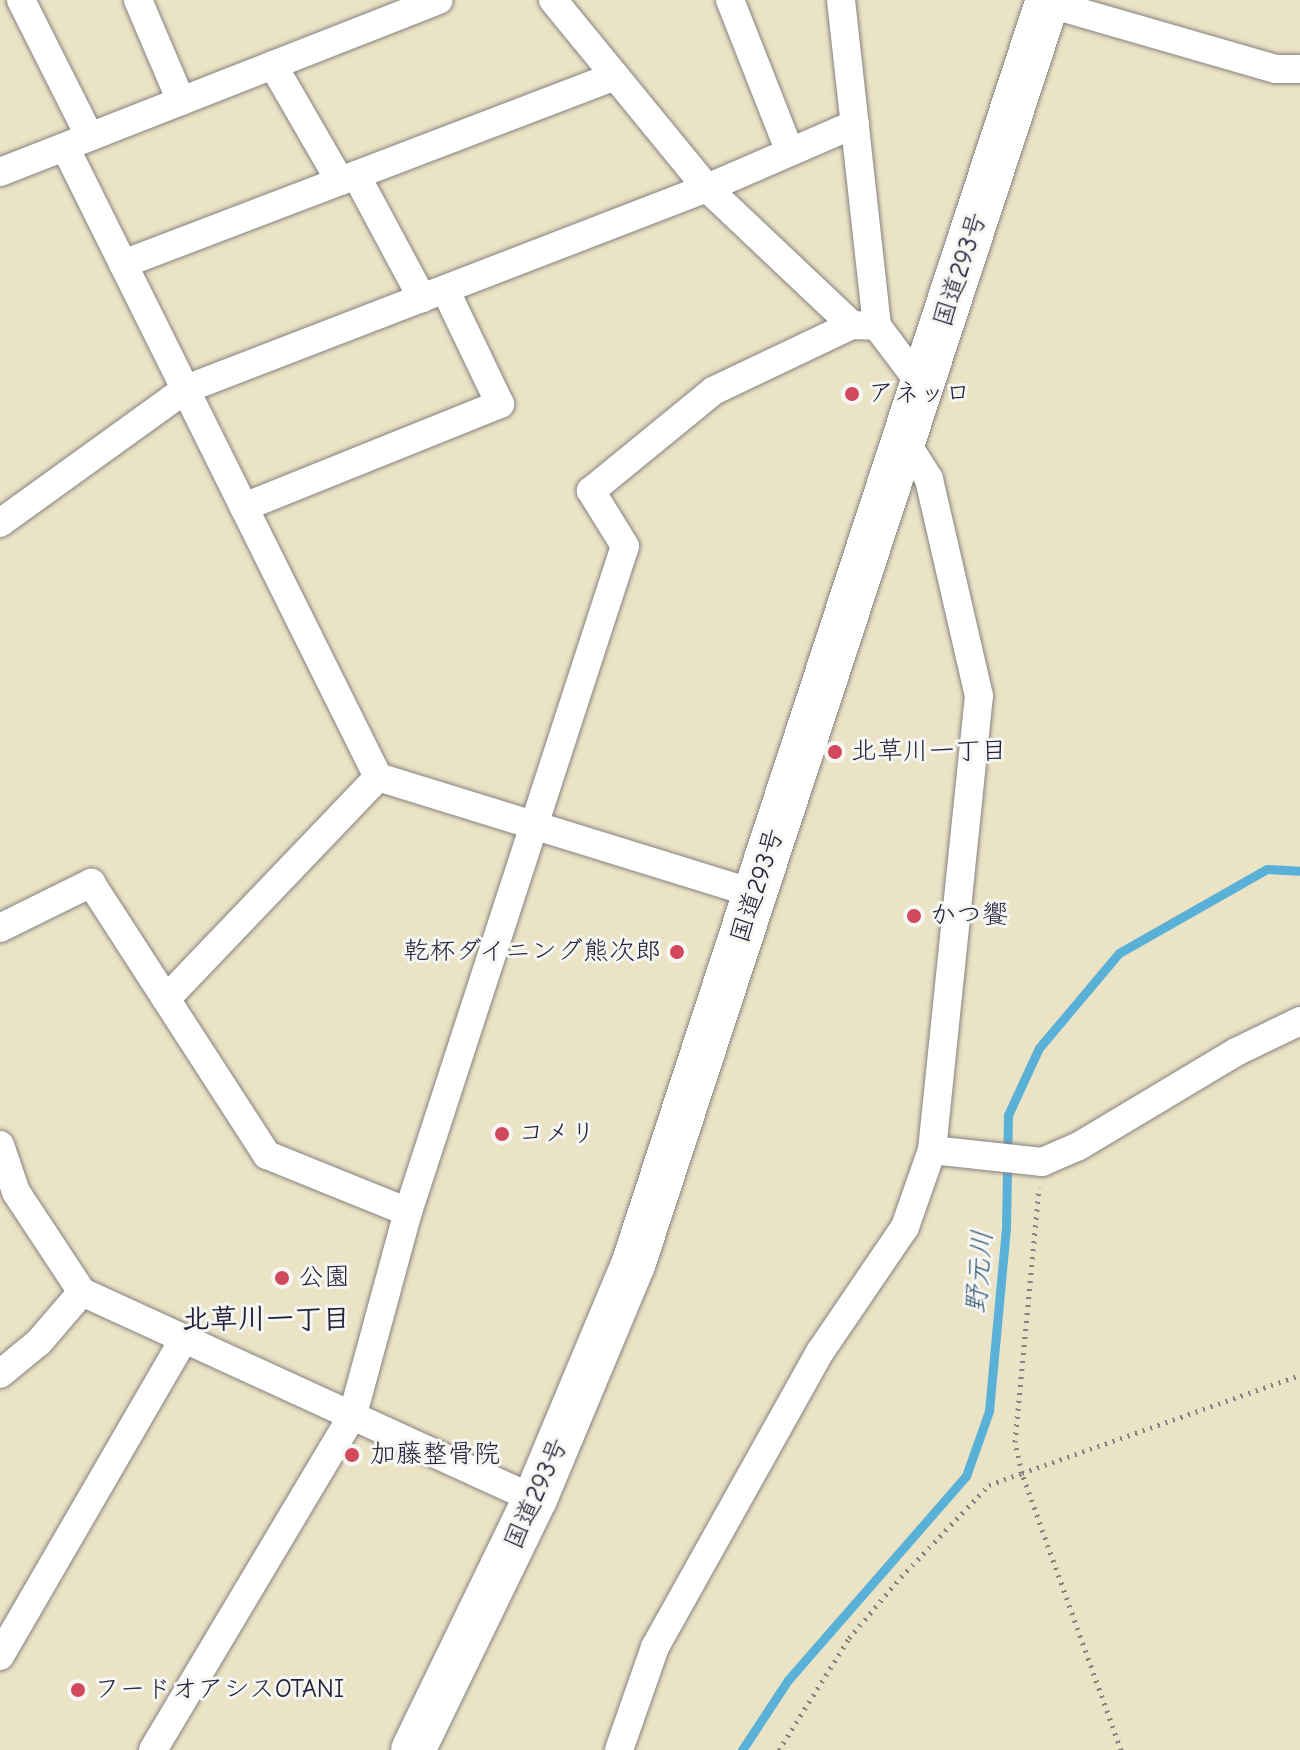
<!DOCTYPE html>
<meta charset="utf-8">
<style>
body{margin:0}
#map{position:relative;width:1300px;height:1750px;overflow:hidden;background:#ebe3c5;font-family:"Comic Neue","Klee One",sans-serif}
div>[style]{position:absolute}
.stream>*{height:9px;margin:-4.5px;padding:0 4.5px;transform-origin:4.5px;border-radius:4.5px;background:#5ab1d7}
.path>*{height:5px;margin-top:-2.5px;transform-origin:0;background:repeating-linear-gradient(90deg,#868280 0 2px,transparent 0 8px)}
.roads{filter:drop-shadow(0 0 2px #868280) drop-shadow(0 0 2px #868280)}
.minor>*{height:28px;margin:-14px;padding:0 14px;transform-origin:14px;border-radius:14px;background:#fff}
.trunk>*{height:44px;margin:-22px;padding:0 22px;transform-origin:22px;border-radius:22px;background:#fff}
.dots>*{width:22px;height:22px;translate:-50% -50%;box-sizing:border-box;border:4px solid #f6f6f2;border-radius:50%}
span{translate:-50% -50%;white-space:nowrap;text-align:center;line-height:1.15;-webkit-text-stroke:6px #f6f6f2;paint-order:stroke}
.street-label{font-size:26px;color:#22223b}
.poi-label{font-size:26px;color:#22223b}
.left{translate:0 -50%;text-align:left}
.right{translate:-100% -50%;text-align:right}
.water-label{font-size:28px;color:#385b79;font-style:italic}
.neighbourhood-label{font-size:28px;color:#22223b;font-weight:700}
</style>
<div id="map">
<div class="stream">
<i style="left:742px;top:1750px;width:84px;rotate:-56.7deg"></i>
<i style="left:788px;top:1680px;width:271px;rotate:-48.9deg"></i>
<i style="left:966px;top:1476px;width:69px;rotate:-70.5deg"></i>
<i style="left:989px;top:1411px;width:185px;rotate:-84.7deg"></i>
<i style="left:1006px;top:1227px;width:112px;rotate:-89deg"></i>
<i style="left:1008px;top:1115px;width:74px;rotate:-65.2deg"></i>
<i style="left:1039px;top:1048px;width:124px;rotate:-49.9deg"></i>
<i style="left:1119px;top:953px;width:170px;rotate:-29.6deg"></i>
<i style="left:1267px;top:869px;width:33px;rotate:3deg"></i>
</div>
<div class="path">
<i style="left:779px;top:1750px;width:132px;rotate:-58deg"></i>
<i style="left:849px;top:1638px;width:80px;rotate:-49.6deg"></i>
<i style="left:901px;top:1577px;width:127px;rotate:-46.3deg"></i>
<i style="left:989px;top:1485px;width:35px;rotate:-20deg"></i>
<i style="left:1022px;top:1473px;width:32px;rotate:-103deg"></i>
<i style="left:1015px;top:1442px;width:256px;rotate:-84.6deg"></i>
<i style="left:1121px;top:1750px;width:294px;rotate:-109.7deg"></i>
<i style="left:1022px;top:1473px;width:295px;rotate:-19.4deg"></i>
</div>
<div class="roads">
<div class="minor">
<i style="left:21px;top:0;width:153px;rotate:63.3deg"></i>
<i style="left:138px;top:0;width:110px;rotate:66.9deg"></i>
<i style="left:553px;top:0;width:243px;rotate:50.7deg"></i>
<i style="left:707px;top:188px;width:199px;rotate:43.4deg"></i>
<i style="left:730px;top:0;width:163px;rotate:68.5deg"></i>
<i style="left:841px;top:0;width:328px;rotate:83.7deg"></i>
<i style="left:877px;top:326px;width:76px;rotate:53deg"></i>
<i style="left:1047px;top:3px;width:238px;rotate:16.1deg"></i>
<i style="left:1276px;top:69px;width:24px"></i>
<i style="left:273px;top:65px;width:134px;rotate:60deg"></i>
<i style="left:65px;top:147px;width:703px;rotate:63.58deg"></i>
<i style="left:378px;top:777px;width:395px;rotate:17.2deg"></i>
<i style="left:0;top:172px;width:471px;rotate:-21.4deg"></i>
<i style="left:356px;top:175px;width:140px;rotate:61.8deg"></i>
<i style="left:123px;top:264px;width:527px;rotate:-20.91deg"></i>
<i style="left:244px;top:507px;width:276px;rotate:-21.9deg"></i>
<i style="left:500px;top:404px;width:127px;rotate:-115.6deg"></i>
<i style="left:0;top:523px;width:229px;rotate:-35.8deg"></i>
<i style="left:186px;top:389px;width:558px;rotate:-21.1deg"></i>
<i style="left:707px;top:188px;width:161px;rotate:-23.4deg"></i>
<i style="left:0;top:928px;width:102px;rotate:-26.3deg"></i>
<i style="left:91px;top:883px;width:324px;rotate:57.1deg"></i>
<i style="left:267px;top:1155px;width:152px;rotate:22deg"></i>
<i style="left:166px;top:999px;width:307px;rotate:-46.3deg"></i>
<i style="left:0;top:1145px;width:50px;rotate:71.2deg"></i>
<i style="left:16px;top:1192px;width:120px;rotate:56.6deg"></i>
<i style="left:82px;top:1292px;width:498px;rotate:24.6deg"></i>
<i style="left:932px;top:1150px;width:111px;rotate:6.2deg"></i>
<i style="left:1042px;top:1162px;width:40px;rotate:-23.4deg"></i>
<i style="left:1079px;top:1146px;width:183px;rotate:-30.9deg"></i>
<i style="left:1236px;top:1052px;width:71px;rotate:-25.8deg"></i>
<i style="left:0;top:1374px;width:50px;rotate:-39.4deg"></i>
<i style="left:39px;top:1342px;width:66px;rotate:-49.3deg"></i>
<i style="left:0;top:1656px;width:367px;rotate:-59.9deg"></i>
<i style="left:153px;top:1750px;width:391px;rotate:-59.2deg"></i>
<i style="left:353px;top:1414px;width:209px;rotate:-74.8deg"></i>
<i style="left:408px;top:1212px;width:700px;rotate:-71.95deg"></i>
<i style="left:625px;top:546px;width:65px;rotate:-121.7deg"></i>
<i style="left:591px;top:491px;width:158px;rotate:-39.3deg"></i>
<i style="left:713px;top:391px;width:154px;rotate:-25.4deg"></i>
<i style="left:852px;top:325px;width:25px;rotate:2deg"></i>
<i style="left:619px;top:1750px;width:109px;rotate:-70.7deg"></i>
<i style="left:655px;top:1647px;width:338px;rotate:-60.8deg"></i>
<i style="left:820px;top:1352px;width:151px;rotate:-55.8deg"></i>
<i style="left:905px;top:1227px;width:82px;rotate:-70.7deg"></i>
<i style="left:932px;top:1150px;width:456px;rotate:-84.1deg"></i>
<i style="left:979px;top:696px;width:223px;rotate:-103deg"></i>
<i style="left:929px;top:479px;width:45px;rotate:-122.3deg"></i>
</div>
<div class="trunk">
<i style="left:413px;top:1750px;width:279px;rotate:-64.1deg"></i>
<i style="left:535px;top:1499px;width:254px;rotate:-67.3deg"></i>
<i style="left:633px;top:1265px;width:1331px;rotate:-71.84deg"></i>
</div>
</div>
<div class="dots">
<i style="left:852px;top:394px;background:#d1495b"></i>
<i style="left:835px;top:752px;background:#d1495b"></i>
<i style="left:914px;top:916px;background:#d1495b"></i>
<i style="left:677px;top:952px;background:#d1495b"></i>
<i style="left:502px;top:1134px;background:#d1495b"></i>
<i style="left:282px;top:1278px;background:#d1495b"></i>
<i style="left:352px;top:1455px;background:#d1495b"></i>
<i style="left:78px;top:1690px;background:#d1495b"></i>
</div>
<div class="street-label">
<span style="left:961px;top:270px;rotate:-72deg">国道293号</span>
<span style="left:758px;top:886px;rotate:-72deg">国道293号</span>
<span style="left:537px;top:1494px;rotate:-66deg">国道293号</span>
</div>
<div class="poi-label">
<span class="left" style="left:868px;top:394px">アネッロ</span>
<span class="left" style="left:851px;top:752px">北草川一丁目</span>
<span class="left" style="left:930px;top:916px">かつ饗</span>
<span class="right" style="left:661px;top:952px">乾杯ダイニング熊次郎</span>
<span class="left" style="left:518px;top:1134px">コメリ</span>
<span class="left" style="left:298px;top:1278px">公園</span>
<span class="left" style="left:370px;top:1455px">加藤整骨院</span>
<span class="left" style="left:94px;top:1690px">フードオアシスOTANI</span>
</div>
<div class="water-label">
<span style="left:979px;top:1272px;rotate:-85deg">野元川</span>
</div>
<div class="neighbourhood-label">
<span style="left:266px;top:1319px">北草川一丁目</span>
</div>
</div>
